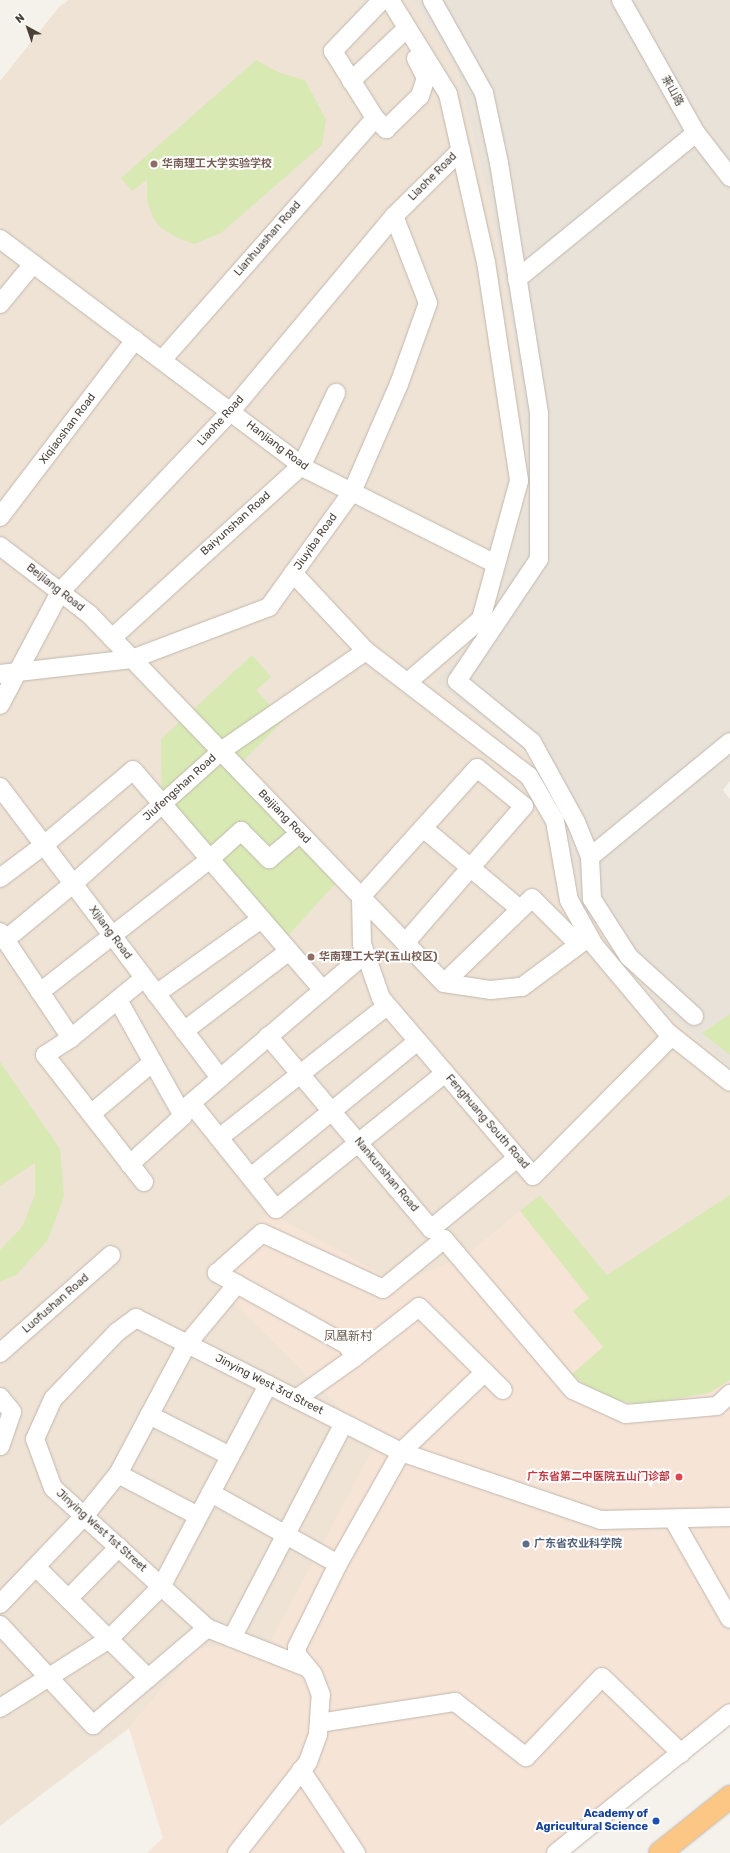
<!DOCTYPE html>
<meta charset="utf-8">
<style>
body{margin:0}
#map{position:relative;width:730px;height:1853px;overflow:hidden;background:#f5f1eb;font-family:Rubik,"Noto Sans SC",sans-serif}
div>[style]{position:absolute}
.residential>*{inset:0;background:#e9e2d9}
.commercial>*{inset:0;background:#f6e4d7}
.education>*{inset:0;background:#eee3d5}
.green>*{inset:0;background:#d8e9b4}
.roads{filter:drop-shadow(0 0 1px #c1b7ad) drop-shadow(0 0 1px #c1b7ad)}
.minor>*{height:18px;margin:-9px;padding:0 9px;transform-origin:9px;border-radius:9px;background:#fff}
.trunk>*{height:22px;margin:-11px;padding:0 11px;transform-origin:11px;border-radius:11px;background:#fcc685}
.dots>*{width:11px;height:11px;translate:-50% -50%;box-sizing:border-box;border:2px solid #fff;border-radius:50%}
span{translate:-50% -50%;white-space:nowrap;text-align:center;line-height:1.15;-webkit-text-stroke:4px #fff;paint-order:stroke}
.street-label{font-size:11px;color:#494038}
.education-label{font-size:11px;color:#785e54;font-weight:700}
.left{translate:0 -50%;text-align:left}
.health-label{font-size:11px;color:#be3a42;font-weight:700}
.right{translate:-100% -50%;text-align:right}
.service-label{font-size:11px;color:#4e5e75;font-weight:700}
.transit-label{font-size:11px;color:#164399;font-weight:700}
.neighbourhood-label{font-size:12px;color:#6c5d50}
.north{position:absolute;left:8px;top:8px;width:40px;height:40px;-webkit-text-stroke:3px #fff;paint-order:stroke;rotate:320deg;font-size:11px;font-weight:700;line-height:16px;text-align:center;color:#494038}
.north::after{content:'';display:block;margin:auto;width:14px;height:18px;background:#494038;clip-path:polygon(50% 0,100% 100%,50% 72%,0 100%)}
</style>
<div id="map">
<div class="residential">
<i style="clip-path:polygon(413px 0,730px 0,730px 781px,723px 790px,730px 799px,730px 1067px,663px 1010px,581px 905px,569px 846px,554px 798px,526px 752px,435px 682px,489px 622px,529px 491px,520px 375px,491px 207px,456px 66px)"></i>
</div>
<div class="commercial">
<i style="clip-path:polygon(540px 1195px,607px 1275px,730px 1195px,730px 1711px,555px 1853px,147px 1853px,163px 1838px,129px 1728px,196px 1648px,376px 1443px,206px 1275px,269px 1212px,399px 1283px,468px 1254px)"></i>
</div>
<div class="education">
<i style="clip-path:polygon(69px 0,413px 0,456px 66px,491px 207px,520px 375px,529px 491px,489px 622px,435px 682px,525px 752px,554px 798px,569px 846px,581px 905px,663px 1010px,730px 1067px,730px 1195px,607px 1276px,540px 1195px,468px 1254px,399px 1284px,269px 1212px,206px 1275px,376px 1443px,269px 1644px,196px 1648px,129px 1728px,0 1826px,0 81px,59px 7px)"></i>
</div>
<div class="green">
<i style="clip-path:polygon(256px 60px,280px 73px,305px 80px,326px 120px,322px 145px,221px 233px,194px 244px,176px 237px,161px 228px,153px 218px,147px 200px,147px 180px,132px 191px,121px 178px)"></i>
<i style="clip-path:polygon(252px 655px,271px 677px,256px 690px,284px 720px,240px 764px,346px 872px,284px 940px,162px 809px,161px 739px)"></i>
<i style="clip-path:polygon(730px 1014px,730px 1055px,702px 1033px)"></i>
<i style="clip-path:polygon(0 1062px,60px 1149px,64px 1196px,48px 1240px,16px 1275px,0 1282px,0 1250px,22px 1227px,35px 1195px,35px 1163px,0 1186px)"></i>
<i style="clip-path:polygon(540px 1195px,607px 1275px,730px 1195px,730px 1380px,709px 1393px,642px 1405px,600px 1397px,572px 1374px,603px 1347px,573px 1311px,589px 1298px,520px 1211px)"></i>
</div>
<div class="roads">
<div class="minor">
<i style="left:382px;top:0;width:71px;rotate:133.9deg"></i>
<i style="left:333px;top:51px;width:79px;rotate:57.9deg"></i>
<i style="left:375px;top:118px;width:16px;rotate:45deg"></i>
<i style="left:386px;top:129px;width:47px;rotate:-44.1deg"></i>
<i style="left:420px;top:96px;width:19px;rotate:-72deg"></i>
<i style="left:426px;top:78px;width:22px;rotate:-117deg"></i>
<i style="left:390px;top:0;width:110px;rotate:58.3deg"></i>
<i style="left:448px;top:94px;width:172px;rotate:77.3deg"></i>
<i style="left:486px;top:262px;width:221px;rotate:81.4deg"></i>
<i style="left:519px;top:481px;width:143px;rotate:105.4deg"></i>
<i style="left:481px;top:619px;width:95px;rotate:139.3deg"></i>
<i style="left:432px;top:0;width:107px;rotate:60.8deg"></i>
<i style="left:484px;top:93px;width:72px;rotate:77.9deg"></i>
<i style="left:499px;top:163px;width:254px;rotate:80.9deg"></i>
<i style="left:539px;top:414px;width:145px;rotate:90deg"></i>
<i style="left:539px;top:559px;width:147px;rotate:123.9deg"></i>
<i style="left:457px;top:681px;width:97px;rotate:39.1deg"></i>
<i style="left:532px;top:742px;width:91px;rotate:61.2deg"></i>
<i style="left:576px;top:822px;width:38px;rotate:68deg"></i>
<i style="left:590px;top:857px;width:42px;rotate:87.3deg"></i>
<i style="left:592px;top:899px;width:69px;rotate:57.5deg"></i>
<i style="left:629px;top:957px;width:88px;rotate:42.2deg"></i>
<i style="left:621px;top:0;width:153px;rotate:60.6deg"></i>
<i style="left:696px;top:133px;width:56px;rotate:52.3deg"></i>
<i style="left:351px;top:81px;width:71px;rotate:-43.3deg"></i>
<i style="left:0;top:239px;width:385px;rotate:36.9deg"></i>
<i style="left:308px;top:470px;width:210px;rotate:26.6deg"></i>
<i style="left:517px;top:279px;width:231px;rotate:-39.2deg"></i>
<i style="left:0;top:304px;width:52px;rotate:-50.5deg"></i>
<i style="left:162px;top:360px;width:322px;rotate:-48.6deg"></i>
<i style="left:0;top:517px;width:223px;rotate:-52.7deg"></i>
<i style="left:0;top:546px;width:112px;rotate:37.4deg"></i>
<i style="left:89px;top:614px;width:512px;rotate:46.11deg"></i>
<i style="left:444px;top:983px;width:48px;rotate:8.5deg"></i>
<i style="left:491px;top:990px;width:31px;rotate:-6deg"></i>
<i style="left:522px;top:987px;width:84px;rotate:-36.7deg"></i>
<i style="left:293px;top:573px;width:107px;rotate:46.9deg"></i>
<i style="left:366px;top:651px;width:205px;rotate:37.5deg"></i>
<i style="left:529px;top:776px;width:52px;rotate:60deg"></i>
<i style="left:555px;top:821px;width:80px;rotate:80deg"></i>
<i style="left:569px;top:900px;width:51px;rotate:60.9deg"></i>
<i style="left:594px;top:945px;width:114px;rotate:50deg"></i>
<i style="left:667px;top:1032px;width:80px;rotate:38.4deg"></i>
<i style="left:112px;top:638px;width:257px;rotate:-42.3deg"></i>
<i style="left:302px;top:465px;width:80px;rotate:-64.7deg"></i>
<i style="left:0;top:674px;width:133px;rotate:-6.5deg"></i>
<i style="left:132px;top:659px;width:147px;rotate:-20.8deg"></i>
<i style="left:269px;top:607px;width:142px;rotate:-54.2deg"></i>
<i style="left:352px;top:492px;width:118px;rotate:-66.5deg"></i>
<i style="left:399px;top:384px;width:86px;rotate:-70.3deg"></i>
<i style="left:428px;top:303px;width:93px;rotate:-111.3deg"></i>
<i style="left:0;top:705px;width:128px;rotate:-62deg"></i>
<i style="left:60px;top:592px;width:249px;rotate:-46.6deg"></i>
<i style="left:231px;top:411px;width:254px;rotate:-50.1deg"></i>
<i style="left:394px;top:216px;width:94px;rotate:-44.6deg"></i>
<i style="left:0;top:787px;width:365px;rotate:52.9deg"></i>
<i style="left:423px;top:828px;width:126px;rotate:39.9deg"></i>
<i style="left:590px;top:857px;width:181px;rotate:-39.4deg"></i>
<i style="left:0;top:878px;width:55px;rotate:-36.9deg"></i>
<i style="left:44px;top:845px;width:116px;rotate:-40.1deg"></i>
<i style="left:133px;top:770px;width:291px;rotate:49.2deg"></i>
<i style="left:0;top:932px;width:128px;rotate:56.2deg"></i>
<i style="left:5px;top:940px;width:88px;rotate:-39.5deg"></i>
<i style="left:73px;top:884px;width:199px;rotate:-41.9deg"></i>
<i style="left:221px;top:751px;width:176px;rotate:-34.6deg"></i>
<i style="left:405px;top:943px;width:181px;rotate:-49deg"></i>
<i style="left:524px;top:806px;width:60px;rotate:-141deg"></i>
<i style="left:477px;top:768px;width:173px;rotate:132deg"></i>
<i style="left:361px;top:897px;width:47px;rotate:88.8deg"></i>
<i style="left:362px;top:944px;width:57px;rotate:70.6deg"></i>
<i style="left:381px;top:998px;width:234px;rotate:49.5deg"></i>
<i style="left:533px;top:1176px;width:197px;rotate:-45.2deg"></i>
<i style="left:365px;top:954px;width:229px;rotate:139.4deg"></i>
<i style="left:191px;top:1103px;width:136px;rotate:51.3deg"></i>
<i style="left:276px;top:1209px;width:217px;rotate:-38.8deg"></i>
<i style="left:444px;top:983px;width:122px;rotate:-44deg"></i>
<i style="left:532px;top:898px;width:66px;rotate:45deg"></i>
<i style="left:40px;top:992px;width:216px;rotate:-38deg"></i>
<i style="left:210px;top:859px;width:42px;rotate:-42.1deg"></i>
<i style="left:241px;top:831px;width:40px;rotate:45deg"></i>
<i style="left:269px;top:859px;width:40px;rotate:-40deg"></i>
<i style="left:156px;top:994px;width:129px;rotate:-35.5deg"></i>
<i style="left:118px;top:1000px;width:133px;rotate:60.7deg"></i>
<i style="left:183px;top:1116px;width:72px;rotate:137.8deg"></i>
<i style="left:184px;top:1031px;width:132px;rotate:-37.3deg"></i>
<i style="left:268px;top:1036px;width:253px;rotate:49.8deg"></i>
<i style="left:431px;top:1229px;width:112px;rotate:-39.5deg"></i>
<i style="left:91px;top:1114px;width:81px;rotate:-40deg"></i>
<i style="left:219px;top:1138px;width:214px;rotate:-38.2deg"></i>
<i style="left:251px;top:1177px;width:215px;rotate:-39.2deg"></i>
<i style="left:144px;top:1182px;width:161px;rotate:-127.9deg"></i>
<i style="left:45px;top:1055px;width:31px;rotate:-33deg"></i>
<i style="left:71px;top:1038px;width:94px;rotate:-39.4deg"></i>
<i style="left:0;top:1353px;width:148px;rotate:-41.4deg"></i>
<i style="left:355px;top:1357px;width:14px;rotate:-124deg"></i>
<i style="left:347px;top:1345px;width:149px;rotate:-151deg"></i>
<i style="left:217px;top:1273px;width:60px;rotate:-41.6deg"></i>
<i style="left:262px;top:1233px;width:133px;rotate:24.8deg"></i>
<i style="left:383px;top:1289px;width:79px;rotate:-39.3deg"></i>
<i style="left:444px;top:1239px;width:199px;rotate:49.5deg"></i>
<i style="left:573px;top:1390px;width:58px;rotate:24.4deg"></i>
<i style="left:626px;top:1414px;width:91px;rotate:-5deg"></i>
<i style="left:717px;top:1406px;width:18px;rotate:-43deg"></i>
<i style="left:0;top:1397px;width:19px;rotate:51deg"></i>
<i style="left:12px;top:1412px;width:36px;rotate:109deg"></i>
<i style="left:296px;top:1399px;width:72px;rotate:-35.4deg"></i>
<i style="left:355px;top:1357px;width:81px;rotate:-38deg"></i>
<i style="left:419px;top:1307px;width:118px;rotate:44.7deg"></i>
<i style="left:149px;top:1415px;width:91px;rotate:26.8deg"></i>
<i style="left:118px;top:1474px;width:90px;rotate:27.7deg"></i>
<i style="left:211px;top:1493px;width:145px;rotate:29.2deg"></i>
<i style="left:673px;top:1519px;width:115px;rotate:60.3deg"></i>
<i style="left:36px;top:1567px;width:158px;rotate:44.7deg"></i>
<i style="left:68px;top:1599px;width:73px;rotate:-45.6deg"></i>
<i style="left:0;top:1604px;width:122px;rotate:-46.3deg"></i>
<i style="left:84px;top:1516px;width:54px;rotate:-51deg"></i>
<i style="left:118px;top:1474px;width:147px;rotate:-62deg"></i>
<i style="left:187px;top:1344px;width:78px;rotate:-50.2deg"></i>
<i style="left:0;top:1625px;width:137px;rotate:47.1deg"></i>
<i style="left:93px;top:1725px;width:150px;rotate:-40.4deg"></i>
<i style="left:232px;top:1638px;width:242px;rotate:-62.5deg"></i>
<i style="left:308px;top:1668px;width:109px;rotate:-158.4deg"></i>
<i style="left:207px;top:1628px;width:208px;rotate:-137.7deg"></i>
<i style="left:53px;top:1488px;width:52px;rotate:-110.2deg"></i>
<i style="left:35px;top:1439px;width:44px;rotate:-65.8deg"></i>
<i style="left:53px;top:1399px;width:93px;rotate:-46.3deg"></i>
<i style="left:117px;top:1332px;width:24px;rotate:-36deg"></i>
<i style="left:136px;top:1318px;width:297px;rotate:26.8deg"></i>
<i style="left:401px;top:1452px;width:211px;rotate:18.8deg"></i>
<i style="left:601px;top:1520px;width:129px;rotate:-1.3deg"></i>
<i style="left:0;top:1708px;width:129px;rotate:-32.3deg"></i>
<i style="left:109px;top:1639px;width:74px;rotate:-45deg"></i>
<i style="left:161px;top:1587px;width:229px;rotate:-62.1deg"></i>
<i style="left:319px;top:1723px;width:138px;rotate:-8.8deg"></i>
<i style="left:455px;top:1702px;width:90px;rotate:37.8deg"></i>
<i style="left:526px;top:1757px;width:110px;rotate:-46.5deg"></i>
<i style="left:602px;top:1677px;width:110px;rotate:43.9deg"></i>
<i style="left:301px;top:1770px;width:100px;rotate:56.5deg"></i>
<i style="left:237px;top:1853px;width:115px;rotate:-52deg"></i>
<i style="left:308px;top:1762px;width:30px;rotate:-70deg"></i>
<i style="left:318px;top:1734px;width:39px;rotate:-86deg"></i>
<i style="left:321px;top:1695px;width:22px;rotate:-111deg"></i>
<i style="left:313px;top:1674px;width:25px;rotate:-130deg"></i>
<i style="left:297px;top:1655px;width:8px;rotate:-90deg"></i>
<i style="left:297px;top:1647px;width:93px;rotate:-63.7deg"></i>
<i style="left:338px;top:1564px;width:129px;rotate:-60.6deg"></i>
<i style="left:401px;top:1452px;width:116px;rotate:-43.6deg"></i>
<i style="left:556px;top:1853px;width:223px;rotate:-38.8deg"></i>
</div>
<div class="trunk">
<i style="left:660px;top:1853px;width:90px;rotate:-38.7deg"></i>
</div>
</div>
<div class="dots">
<i style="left:154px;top:164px;background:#8d6e63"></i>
<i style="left:311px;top:957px;background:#8d6e63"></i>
<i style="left:679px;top:1477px;background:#e0444e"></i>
<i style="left:526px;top:1544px;background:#5c6f8a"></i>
<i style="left:656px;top:1821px;background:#1a4fb4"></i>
</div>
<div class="street-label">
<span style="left:672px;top:91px;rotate:61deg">茶山路</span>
<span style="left:433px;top:177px;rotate:-45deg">Liaohe Road</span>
<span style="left:268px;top:239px;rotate:-49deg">Lianhuashan Road</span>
<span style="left:221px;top:421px;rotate:-48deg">Liaohe Road</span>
<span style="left:68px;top:429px;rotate:-53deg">Xiqiaoshan Road</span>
<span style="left:277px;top:446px;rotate:37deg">Hanjiang Road</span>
<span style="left:236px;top:524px;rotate:-42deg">Baiyunshan Road</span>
<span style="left:316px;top:542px;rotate:-55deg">Jiuyiba Road</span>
<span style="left:55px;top:588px;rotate:38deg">Beijiang Road</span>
<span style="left:180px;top:788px;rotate:-42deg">Jiufengshan Road</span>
<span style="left:284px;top:817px;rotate:46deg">Beijiang Road</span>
<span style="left:110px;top:933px;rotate:53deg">Xijiang Road</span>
<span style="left:487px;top:1122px;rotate:49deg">Fenghuang South Road</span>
<span style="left:386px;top:1175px;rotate:50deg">Nankunshan Road</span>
<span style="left:56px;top:1304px;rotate:-41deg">Luofushan Road</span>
<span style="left:269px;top:1385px;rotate:27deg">Jinying West 3rd Street</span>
<span style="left:101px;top:1531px;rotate:42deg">Jinying West 1st Street</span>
</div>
<div class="education-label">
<span class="left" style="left:162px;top:164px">华南理工大学实验学校</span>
<span class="left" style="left:319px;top:957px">华南理工大学(五山校区)</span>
</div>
<div class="health-label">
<span class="right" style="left:670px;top:1477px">广东省第二中医院五山门诊部</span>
</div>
<div class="service-label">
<span class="left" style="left:534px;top:1544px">广东省农业科学院</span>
</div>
<div class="transit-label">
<span class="right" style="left:648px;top:1821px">Academy of<br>Agricultural Science</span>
</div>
<div class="neighbourhood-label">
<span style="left:348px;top:1337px">凤凰新村</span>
</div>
<div class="north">N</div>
</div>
